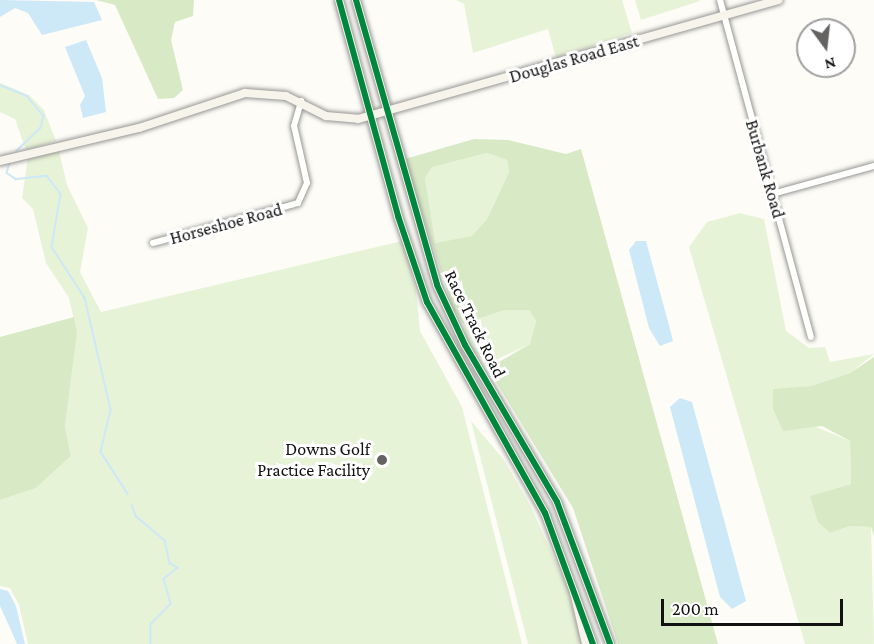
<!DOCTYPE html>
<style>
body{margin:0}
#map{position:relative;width:874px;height:644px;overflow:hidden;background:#fdfcf7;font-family:"Crimson Pro",serif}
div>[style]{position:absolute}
.green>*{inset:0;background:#e7f3d7}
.forest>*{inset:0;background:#d8eac5}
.water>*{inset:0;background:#cde8f7}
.stream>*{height:1.5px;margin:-0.75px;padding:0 0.75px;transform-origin:0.75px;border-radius:0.75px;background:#cde8f7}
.roads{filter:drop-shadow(0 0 2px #979795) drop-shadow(0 0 2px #979795)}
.street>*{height:6px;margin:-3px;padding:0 3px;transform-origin:3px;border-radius:3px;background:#fffffe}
.secondary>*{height:8px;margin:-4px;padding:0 4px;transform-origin:4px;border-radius:4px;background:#f6f4eb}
.cycleway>*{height:6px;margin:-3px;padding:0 3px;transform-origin:3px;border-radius:3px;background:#00873e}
.dots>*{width:16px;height:16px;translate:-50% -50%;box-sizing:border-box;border:3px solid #fff;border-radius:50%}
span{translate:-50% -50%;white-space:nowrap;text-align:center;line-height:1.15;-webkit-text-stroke:6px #fff;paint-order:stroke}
.street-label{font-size:18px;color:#111}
.poi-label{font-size:18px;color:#111}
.right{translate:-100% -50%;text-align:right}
.north{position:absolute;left:796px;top:18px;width:60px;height:60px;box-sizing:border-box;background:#fff;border:2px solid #a0a0a0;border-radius:50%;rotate:165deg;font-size:16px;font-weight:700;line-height:24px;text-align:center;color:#111}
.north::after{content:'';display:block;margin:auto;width:21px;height:27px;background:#646362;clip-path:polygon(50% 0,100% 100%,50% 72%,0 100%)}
.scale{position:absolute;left:661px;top:599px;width:182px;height:27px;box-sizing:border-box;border:3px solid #111;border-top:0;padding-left:8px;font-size:18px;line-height:21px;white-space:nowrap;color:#111;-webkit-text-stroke:4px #fff;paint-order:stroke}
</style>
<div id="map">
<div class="green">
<i style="clip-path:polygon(456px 0,622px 0,632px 33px,556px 58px,548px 29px,473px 53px,464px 4px)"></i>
<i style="clip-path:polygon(635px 0,700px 0,700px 1px,641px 20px)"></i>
<i style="clip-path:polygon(0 83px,29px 95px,44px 110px,56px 141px,26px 150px,15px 119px,0 112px)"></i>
<i style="clip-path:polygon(58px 147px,67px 185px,88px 228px,80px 272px,101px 312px,402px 241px,416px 290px,420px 331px,462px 407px,522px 644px,28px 644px,19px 605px,10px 588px,0 586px,0 500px,36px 488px,71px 456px,65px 427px,77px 333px,69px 298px,46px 263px,33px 209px,22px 198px,28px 157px)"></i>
<i style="clip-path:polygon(487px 153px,507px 160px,509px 172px,487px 219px,472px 237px,434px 243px,425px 178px,431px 167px)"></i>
<i style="clip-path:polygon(740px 213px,764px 219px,786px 331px,809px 348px,825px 347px,830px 362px,874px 354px,850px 373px,811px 386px,773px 390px,773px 409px,850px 441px,851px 484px,811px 496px,830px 533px,850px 526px,871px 527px,874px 644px,805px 644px,689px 247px,707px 222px)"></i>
<i style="clip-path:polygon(505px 310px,529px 310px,536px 321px,530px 344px,487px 364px,470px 348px,463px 324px)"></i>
<i style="clip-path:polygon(471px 421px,504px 460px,530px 505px,567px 587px,581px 644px,528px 644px)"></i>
</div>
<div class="forest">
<i style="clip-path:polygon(96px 0,194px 0,193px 16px,175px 22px,171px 40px,183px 90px,174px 98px,158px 99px,115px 5px)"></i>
<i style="clip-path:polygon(evenodd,474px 139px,508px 140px,566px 154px,581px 149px,718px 644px,618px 644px,573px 508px,482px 359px,499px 362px,530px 344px,536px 321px,529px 310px,505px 310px,463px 324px,452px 306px,405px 159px,474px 139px,487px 153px,507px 160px,509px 172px,487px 219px,472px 236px,435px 243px,425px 178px,432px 167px,487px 153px)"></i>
<i style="clip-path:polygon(74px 317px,77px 333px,65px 427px,71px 456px,36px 488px,0 500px,0 337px)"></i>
<i style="clip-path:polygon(874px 357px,874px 536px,871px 527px,850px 526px,830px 533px,818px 522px,810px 496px,851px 484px,850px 441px,822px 426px,783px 431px,773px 409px,773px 389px,811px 386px,850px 373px)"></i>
</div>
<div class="water">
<i style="clip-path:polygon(0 0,94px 2px,102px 20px,42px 35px,28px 13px,15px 8px,0 17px)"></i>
<i style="clip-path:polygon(86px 40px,102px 78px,106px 112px,83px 118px,80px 105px,85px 96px,65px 47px)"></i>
<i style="clip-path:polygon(636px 241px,646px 241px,670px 329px,673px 341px,660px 346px,649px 328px,629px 250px)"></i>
<i style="clip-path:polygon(680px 398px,692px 402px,746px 601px,732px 609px,720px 597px,670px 407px)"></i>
<i style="clip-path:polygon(0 589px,8px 591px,16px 606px,25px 644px,17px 644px,11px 630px,0 606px)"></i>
</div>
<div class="stream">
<i style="left:0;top:85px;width:29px;rotate:22deg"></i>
<i style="left:27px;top:96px;width:26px;rotate:50deg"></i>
<i style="left:44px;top:116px;width:12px;rotate:104deg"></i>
<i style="left:41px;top:128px;width:33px;rotate:136deg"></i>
<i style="left:10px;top:163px;width:10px;rotate:107deg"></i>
<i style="left:7px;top:173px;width:11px;rotate:34deg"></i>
<i style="left:16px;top:179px;width:31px;rotate:-6deg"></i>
<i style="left:47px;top:176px;width:23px;rotate:52deg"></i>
<i style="left:61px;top:194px;width:54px;rotate:99.6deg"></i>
<i style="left:52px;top:247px;width:61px;rotate:57.1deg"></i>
<i style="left:85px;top:298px;width:115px;rotate:76.9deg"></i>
<i style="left:111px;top:410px;width:43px;rotate:103.4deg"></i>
<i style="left:101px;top:452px;width:50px;rotate:57.3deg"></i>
<i style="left:132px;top:505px;width:12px;rotate:70deg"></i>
<i style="left:136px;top:516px;width:38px;rotate:40deg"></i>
<i style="left:165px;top:540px;width:24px;rotate:78deg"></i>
<i style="left:170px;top:563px;width:9px;rotate:32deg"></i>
<i style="left:178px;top:568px;width:18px;rotate:142deg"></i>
<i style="left:164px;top:579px;width:26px;rotate:74deg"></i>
<i style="left:171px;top:604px;width:29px;rotate:134deg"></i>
<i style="left:151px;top:625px;width:19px;rotate:90deg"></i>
</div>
<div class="roads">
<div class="street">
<i style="left:720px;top:0;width:349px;rotate:74.9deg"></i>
<i style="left:772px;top:194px;width:106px;rotate:-15.4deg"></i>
<i style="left:153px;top:243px;width:150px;rotate:-15.4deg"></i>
<i style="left:298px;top:203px;width:22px;rotate:-66deg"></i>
<i style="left:307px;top:183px;width:58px;rotate:-102.8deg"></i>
<i style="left:294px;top:126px;width:26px;rotate:-74deg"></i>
</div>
<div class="secondary">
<i style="left:339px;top:0;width:224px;rotate:74.7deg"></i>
<i style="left:398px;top:216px;width:91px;rotate:71.4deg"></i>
<i style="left:427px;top:302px;width:242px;rotate:60.8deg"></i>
<i style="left:545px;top:513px;width:140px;rotate:69.9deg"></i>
<i style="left:356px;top:0;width:296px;rotate:74.1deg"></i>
<i style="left:437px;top:285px;width:66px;rotate:65deg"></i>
<i style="left:465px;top:345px;width:182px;rotate:59.6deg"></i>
<i style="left:557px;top:502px;width:152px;rotate:69.5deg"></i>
<i style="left:0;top:161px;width:143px;rotate:-13.4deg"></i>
<i style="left:139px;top:128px;width:112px;rotate:-18.3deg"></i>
<i style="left:245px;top:93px;width:41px;rotate:4.2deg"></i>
<i style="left:286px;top:96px;width:45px;rotate:26.6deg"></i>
<i style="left:326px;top:116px;width:32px;rotate:5deg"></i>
<i style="left:358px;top:119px;width:437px;rotate:-15.8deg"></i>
<i style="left:574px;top:592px;width:53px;rotate:77deg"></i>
</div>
</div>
<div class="cycleway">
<i style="left:339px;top:0;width:224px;rotate:74.7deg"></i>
<i style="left:398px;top:216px;width:91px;rotate:71.4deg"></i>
<i style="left:427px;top:302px;width:242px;rotate:60.8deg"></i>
<i style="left:545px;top:513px;width:140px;rotate:69.9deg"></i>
<i style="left:356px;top:0;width:296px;rotate:74.1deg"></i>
<i style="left:437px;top:285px;width:66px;rotate:65deg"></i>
<i style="left:465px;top:345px;width:182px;rotate:59.6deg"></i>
<i style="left:557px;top:502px;width:152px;rotate:69.5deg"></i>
</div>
<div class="dots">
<i style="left:382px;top:460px;background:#646362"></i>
</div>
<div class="street-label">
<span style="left:574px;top:59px;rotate:-16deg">Douglas Road East</span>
<span style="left:765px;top:169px;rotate:74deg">Burbank Road</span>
<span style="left:226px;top:224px;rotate:-15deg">Horseshoe Road</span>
<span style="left:475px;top:324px;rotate:64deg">Race Track Road</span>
</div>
<div class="poi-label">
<span class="right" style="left:370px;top:460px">Downs Golf<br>Practice Facility</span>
</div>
<div class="north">N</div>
<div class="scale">200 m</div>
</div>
